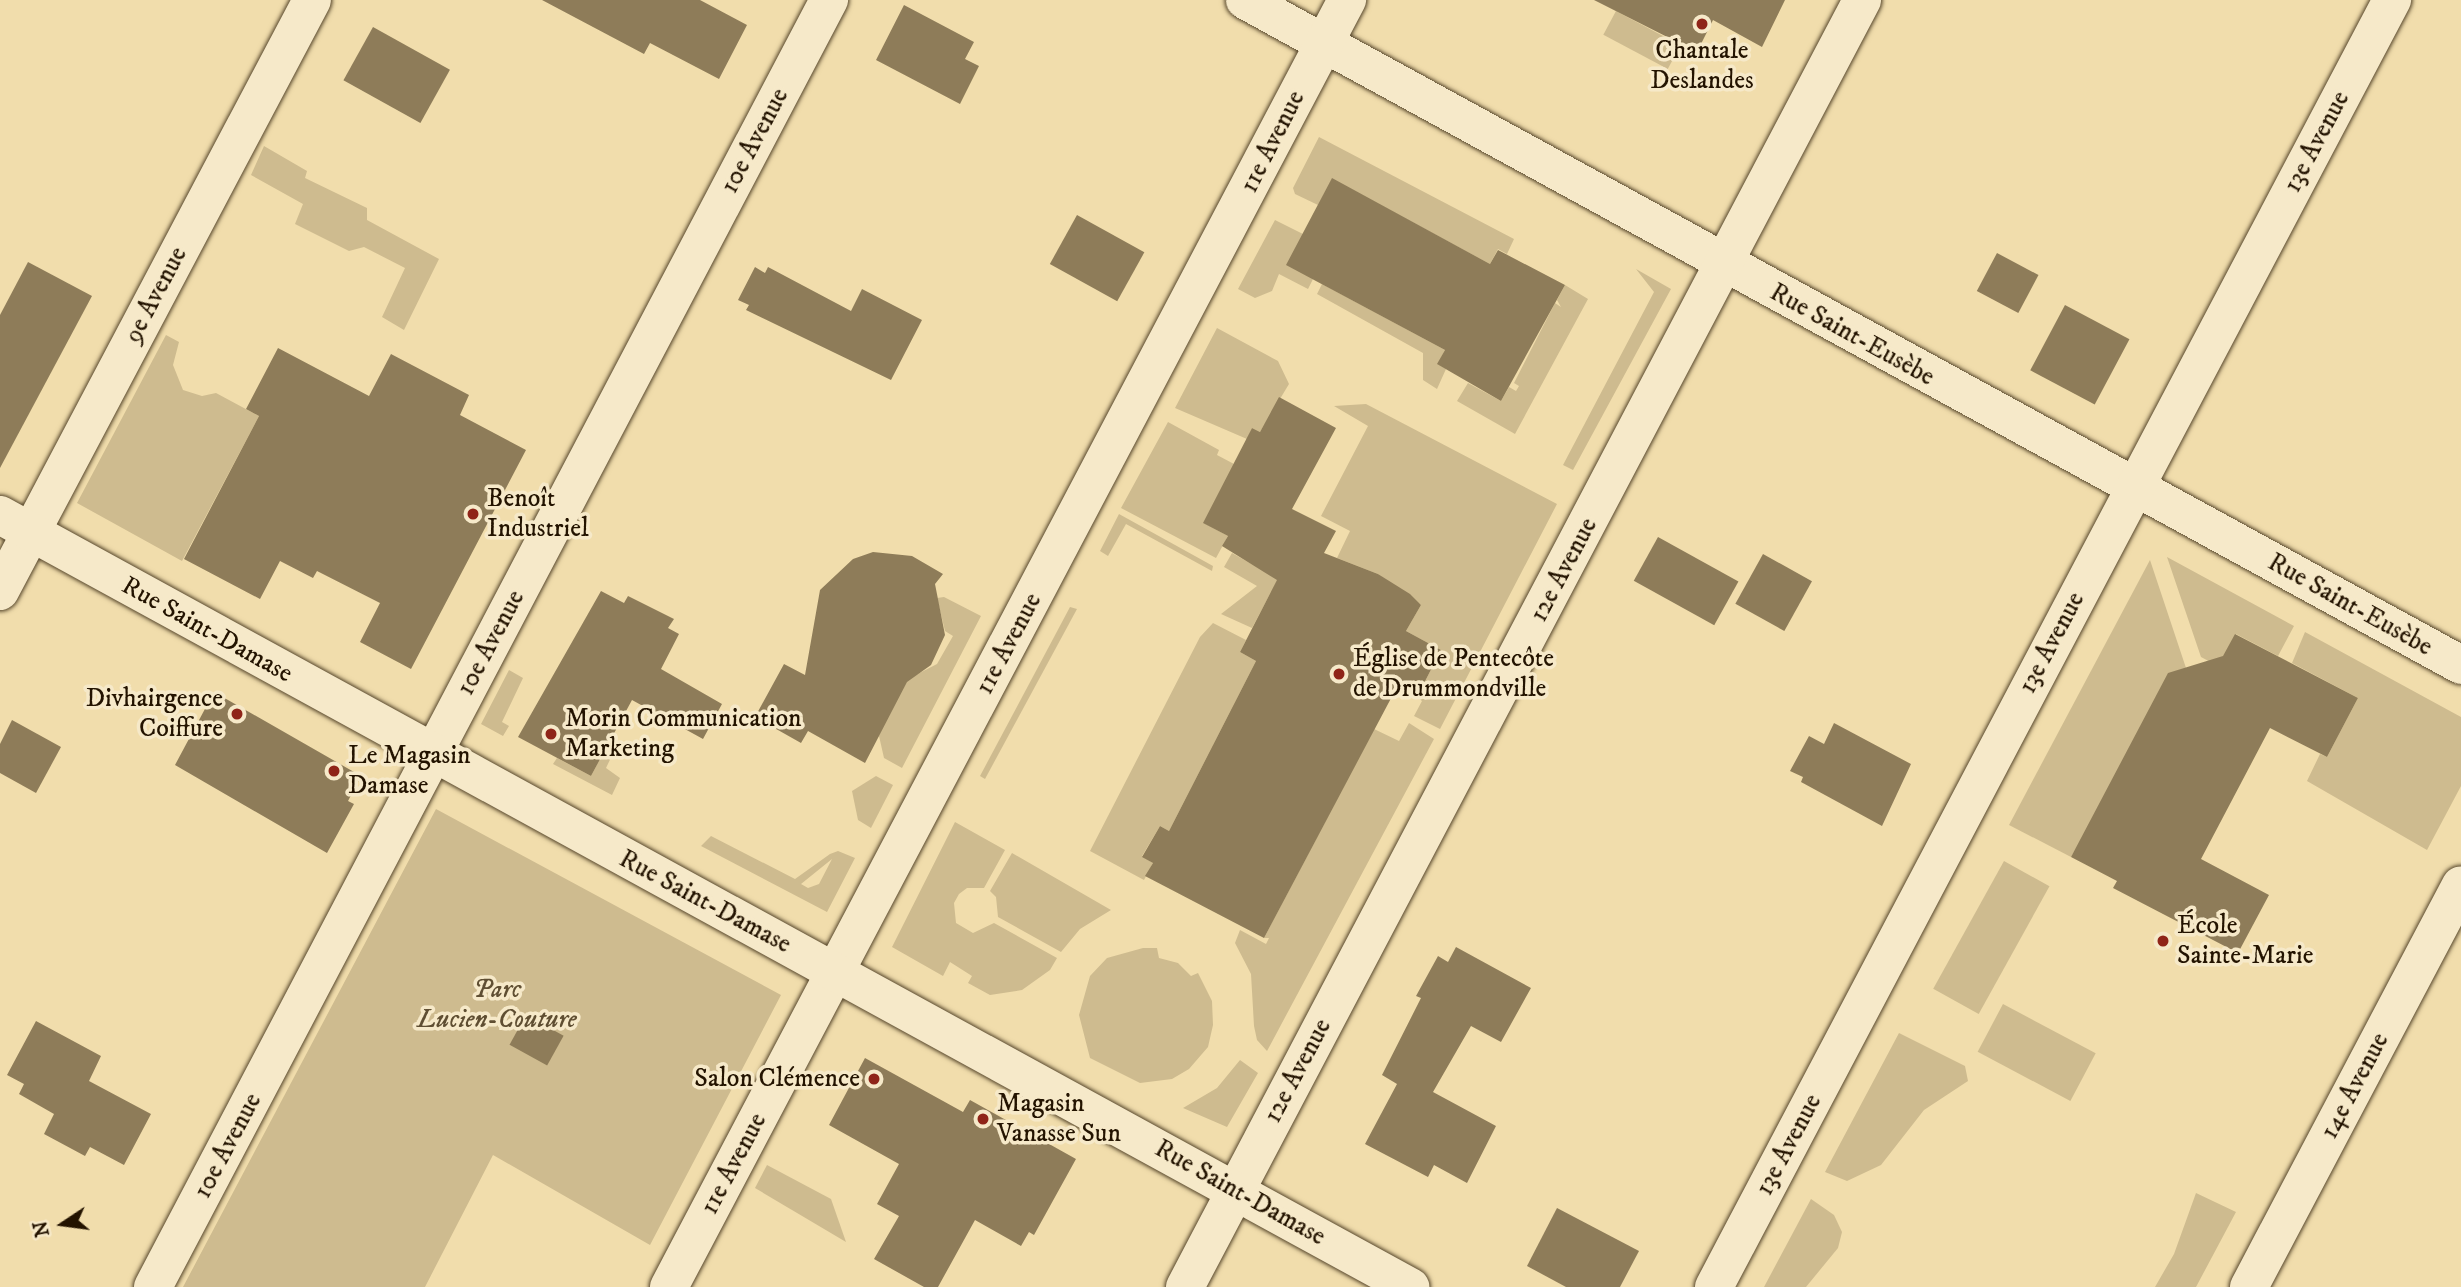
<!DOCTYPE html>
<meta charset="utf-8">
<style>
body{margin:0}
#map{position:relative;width:2461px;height:1287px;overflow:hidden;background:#f1ddac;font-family:"IM FELL DW Pica",serif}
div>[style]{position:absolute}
.green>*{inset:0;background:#cebb8f;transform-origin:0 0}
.building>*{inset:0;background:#8e7c59;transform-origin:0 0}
.roads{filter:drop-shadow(0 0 2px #56462b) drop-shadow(0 0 2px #56462b)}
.minor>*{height:38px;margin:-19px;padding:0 19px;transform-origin:19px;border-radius:19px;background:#f6e9c9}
.tertiary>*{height:38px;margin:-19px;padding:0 19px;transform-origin:19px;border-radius:19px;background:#f6e9c9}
.dots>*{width:19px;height:19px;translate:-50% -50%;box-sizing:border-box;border:4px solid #f6e9c9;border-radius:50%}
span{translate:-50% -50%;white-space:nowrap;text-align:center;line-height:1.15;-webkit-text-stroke:7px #f6e9c9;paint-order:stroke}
.poi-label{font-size:26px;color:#231300}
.left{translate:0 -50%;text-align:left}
.right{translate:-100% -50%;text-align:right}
.street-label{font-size:26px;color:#231300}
.park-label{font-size:26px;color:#5f4e32;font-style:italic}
.north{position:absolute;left:28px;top:1189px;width:70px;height:70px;-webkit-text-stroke:5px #f6e9c9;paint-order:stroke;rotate:257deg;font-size:19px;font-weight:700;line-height:28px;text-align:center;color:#231300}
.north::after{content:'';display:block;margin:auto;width:24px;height:32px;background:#231300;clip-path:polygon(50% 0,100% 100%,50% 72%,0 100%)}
</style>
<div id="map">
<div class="green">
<i style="left:1616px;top:11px;width:73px;height:27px;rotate:28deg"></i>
<i style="clip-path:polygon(1319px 137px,1514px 239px,1507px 254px,1498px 249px,1490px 264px,1332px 179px,1318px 205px,1295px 194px,1293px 188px)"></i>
<i style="clip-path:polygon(264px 146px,307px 171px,305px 178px,367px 208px,367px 220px,439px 259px,404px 330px,382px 317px,405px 268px,364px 247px,349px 251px,295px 224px,303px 204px,251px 175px)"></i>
<i style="clip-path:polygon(1275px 220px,1303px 234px,1313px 279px,1308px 289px,1279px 274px,1272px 291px,1255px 298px,1238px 289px)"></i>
<i style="clip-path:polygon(1636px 269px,1671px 289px,1573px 470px,1563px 465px,1654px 292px)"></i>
<i style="clip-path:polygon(1322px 284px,1445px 350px,1438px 364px,1446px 369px,1437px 389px,1423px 380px,1423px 353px,1317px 294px)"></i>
<i style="clip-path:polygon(1565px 285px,1588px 299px,1515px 434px,1457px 401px,1468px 383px,1501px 401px,1509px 387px,1516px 391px,1519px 386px,1514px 383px,1555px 303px,1561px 307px,1557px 300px)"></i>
<i style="clip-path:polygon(1217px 328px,1278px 361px,1289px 384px,1260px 432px,1252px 428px,1247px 439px,1175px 408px)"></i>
<i style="clip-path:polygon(166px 335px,179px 342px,173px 365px,183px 390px,202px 396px,216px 393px,259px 416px,182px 561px,77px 503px)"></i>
<i style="clip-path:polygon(1366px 404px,1557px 504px,1440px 729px,1414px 716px,1422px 701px,1417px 697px,1441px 650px,1406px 631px,1421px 605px,1378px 574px,1337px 558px,1350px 531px,1321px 516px,1368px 426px,1334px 406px)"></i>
<i style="clip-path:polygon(1168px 422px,1219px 450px,1217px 455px,1234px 464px,1204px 523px,1228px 536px,1216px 558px,1121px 508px)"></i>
<i style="clip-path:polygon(1119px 514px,1213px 566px,1212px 571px,1126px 524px,1108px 556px,1100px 551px)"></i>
<i style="clip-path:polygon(1232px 553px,1278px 579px,1252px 628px,1221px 614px,1257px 586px,1224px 567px)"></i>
<i style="clip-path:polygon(2167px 557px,2294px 626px,2278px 656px,2236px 634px,2218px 666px,2201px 657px)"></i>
<i style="clip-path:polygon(2150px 560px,2186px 668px,2071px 857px,2009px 825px)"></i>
<i style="clip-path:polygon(944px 597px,981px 616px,902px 768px,884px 758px,879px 736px,898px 684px,937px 664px,953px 636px,945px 631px,937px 598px)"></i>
<i style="clip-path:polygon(1070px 607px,1077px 609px,985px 779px,980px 776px)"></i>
<i style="clip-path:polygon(1213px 623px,1246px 640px,1240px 652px,1256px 661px,1169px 831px,1160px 826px,1142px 856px,1153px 863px,1144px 880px,1090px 851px,1200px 637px)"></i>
<i style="clip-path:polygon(2305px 632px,2461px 717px,2461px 786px,2427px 850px,2307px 781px,2320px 754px,2327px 757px,2358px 698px,2292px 663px)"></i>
<i style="clip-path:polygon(509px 670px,523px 678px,502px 722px,509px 726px,503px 736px,481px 724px)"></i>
<i style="clip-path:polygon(1409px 723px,1434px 739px,1267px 1051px,1257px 1040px,1254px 1026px,1251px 974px,1235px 943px,1240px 930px,1266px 944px,1269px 938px,1264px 938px,1374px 729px,1399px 741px)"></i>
<i style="clip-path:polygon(611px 739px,618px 743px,606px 768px,620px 778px,612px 795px,553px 764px,557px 758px,591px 776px)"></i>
<i style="clip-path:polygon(876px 776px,893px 785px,871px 828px,858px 820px,852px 791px)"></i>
<i style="clip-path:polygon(436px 809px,781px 995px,650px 1245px,493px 1155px,425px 1287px,183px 1287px)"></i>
<i style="clip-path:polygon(955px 822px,1005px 850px,984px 888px,967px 888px,959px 894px,954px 903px,956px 923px,973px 933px,994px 923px,1057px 958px,1050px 970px,1022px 990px,990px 995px,968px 983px,972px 976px,950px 962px,943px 976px,892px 947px)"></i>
<i style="clip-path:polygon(evenodd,711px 836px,795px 879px,830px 854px,838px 851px,855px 858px,827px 912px,701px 846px,711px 836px,832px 859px,819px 884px,808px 888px,801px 884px,832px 859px)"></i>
<i style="clip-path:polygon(1012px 853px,1111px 910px,1080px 929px,1061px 952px,998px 917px,996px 897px,990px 891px)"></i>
<i style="left:2004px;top:861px;width:52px;height:146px;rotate:29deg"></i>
<i style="clip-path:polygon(1143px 948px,1157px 948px,1159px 958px,1178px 963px,1191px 976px,1198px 973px,1212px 1001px,1213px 1025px,1208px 1047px,1189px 1069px,1172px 1079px,1140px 1083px,1090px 1058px,1079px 1015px,1090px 976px,1107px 958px)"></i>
<i style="left:2003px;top:1004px;width:105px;height:54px;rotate:28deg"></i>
<i style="clip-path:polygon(1899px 1033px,1965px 1066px,1968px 1081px,1924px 1110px,1881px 1165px,1847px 1181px,1825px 1172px)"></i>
<i style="clip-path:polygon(1240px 1060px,1258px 1073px,1227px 1127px,1183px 1108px,1217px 1088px)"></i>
<i style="clip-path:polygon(767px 1165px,831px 1199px,846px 1242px,755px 1188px)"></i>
<i style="clip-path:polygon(2196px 1193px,2236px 1212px,2196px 1287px,2155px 1287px,2174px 1254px)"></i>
<i style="clip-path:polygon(1811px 1199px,1834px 1215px,1842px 1232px,1838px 1248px,1806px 1287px,1764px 1287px)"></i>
</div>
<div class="building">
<i style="clip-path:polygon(542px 0,700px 0,747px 25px,719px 79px,650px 43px,644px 54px)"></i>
<i style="clip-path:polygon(1594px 0,1785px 0,1762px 47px,1713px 20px,1697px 52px)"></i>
<i style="clip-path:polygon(904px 5px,974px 42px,965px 59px,979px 66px,960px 104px,876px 60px)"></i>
<i style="left:373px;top:27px;width:88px;height:61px;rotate:29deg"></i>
<i style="clip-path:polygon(1332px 178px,1490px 264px,1498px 250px,1565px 285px,1501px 401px,1437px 364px,1445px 350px,1286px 265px)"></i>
<i style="left:1077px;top:215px;width:77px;height:56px;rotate:29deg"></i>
<i style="left:1997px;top:253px;width:47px;height:43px;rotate:28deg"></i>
<i style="clip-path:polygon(28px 262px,92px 296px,0 468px,0 315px)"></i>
<i style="clip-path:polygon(755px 267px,765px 273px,768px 267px,851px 311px,862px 289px,922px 320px,891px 380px,746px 310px,749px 305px,738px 300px)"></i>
<i style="left:2065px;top:305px;width:73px;height:74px;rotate:28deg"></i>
<i style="clip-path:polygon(278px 348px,369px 396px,391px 354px,469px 395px,460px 415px,526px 450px,411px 669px,360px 642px,380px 603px,317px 571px,313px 578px,280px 561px,260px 599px,184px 559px,259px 416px,246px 409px)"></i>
<i style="clip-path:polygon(1279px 397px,1336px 428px,1292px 509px,1336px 531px,1324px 553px,1378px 574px,1410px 594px,1421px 605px,1406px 631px,1441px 650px,1417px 697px,1397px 687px,1264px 938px,1145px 876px,1153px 863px,1142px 857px,1160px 826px,1169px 831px,1256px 661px,1240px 652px,1277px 580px,1222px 546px,1228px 536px,1203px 523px,1252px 428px,1260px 432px)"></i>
<i style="left:1658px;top:537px;width:92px;height:50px;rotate:29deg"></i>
<i style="clip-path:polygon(873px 552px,912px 556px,943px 574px,935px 584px,945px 635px,931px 665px,907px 682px,865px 763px,808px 731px,801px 743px,755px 717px,784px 664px,805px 675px,820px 590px,853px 559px)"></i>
<i style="left:1763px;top:554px;width:56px;height:57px;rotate:29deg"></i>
<i style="clip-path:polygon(601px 591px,624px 603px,628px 596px,674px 619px,668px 628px,679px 634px,661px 669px,722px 704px,703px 739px,632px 700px,591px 776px,518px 737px)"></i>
<i style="clip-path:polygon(2235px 634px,2358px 698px,2327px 757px,2270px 728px,2201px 859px,2269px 895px,2238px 953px,2113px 888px,2117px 881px,2071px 857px,2168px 673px,2223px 656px)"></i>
<i style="clip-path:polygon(214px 692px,361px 776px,348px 801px,354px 804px,327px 853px,175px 765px)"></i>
<i style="clip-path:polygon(12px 720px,61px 747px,36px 793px,0 773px,0 744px)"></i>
<i style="clip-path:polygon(1834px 723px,1911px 764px,1882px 826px,1801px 782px,1803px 777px,1790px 771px,1809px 736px,1824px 744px)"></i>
<i style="clip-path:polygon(1456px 947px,1531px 988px,1501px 1042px,1471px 1026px,1433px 1092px,1496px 1126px,1467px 1183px,1434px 1165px,1428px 1177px,1365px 1144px,1397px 1084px,1382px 1075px,1421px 998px,1416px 996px,1438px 956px,1448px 962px)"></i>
<i style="left:526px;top:1015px;width:43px;height:34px;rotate:29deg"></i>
<i style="clip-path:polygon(36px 1021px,101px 1056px,89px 1081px,151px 1114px,124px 1165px,90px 1147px,85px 1156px,44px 1134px,54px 1114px,19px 1094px,24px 1084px,7px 1075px)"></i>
<i style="clip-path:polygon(865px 1058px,963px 1112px,970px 1100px,1076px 1159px,1034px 1235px,1029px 1232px,1021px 1246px,975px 1220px,938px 1287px,924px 1287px,874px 1259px,899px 1216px,877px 1204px,899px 1164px,829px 1125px)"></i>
<i style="clip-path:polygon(1557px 1208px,1639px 1251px,1620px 1287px,1566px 1287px,1527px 1266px)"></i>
</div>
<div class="roads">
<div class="minor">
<i style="left:1245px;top:0;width:1386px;rotate:28.67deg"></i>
<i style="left:0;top:591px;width:668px;rotate:-62.17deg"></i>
<i style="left:153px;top:1287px;width:1454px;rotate:-62.29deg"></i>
<i style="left:669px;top:1287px;width:1455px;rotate:-62.22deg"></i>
<i style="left:1185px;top:1287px;width:1454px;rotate:-62.25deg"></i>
<i style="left:1714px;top:1287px;width:1455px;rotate:-62.22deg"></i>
<i style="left:2249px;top:1287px;width:454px;rotate:-62.2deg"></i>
</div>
<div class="tertiary">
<i style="left:0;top:515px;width:1608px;rotate:28.7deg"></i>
</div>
</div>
<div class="dots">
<i style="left:1702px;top:24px;background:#8f2418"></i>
<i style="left:473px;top:514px;background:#8f2418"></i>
<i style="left:1339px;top:674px;background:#8f2418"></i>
<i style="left:237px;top:714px;background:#8f2418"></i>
<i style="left:551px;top:734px;background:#8f2418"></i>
<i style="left:334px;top:771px;background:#8f2418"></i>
<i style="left:2163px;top:941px;background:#8f2418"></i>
<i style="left:874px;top:1079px;background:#8f2418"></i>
<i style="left:983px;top:1119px;background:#8f2418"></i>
</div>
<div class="poi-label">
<span style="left:1702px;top:66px">Chantale<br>Deslandes</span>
<span class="left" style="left:487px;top:514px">Benoît<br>Industriel</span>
<span class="left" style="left:1353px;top:674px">Église de Pentecôte<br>de Drummondville</span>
<span class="right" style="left:223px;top:714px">Divhairgence<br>Coiffure</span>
<span class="left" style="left:565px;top:734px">Morin Communication<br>Marketing</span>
<span class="left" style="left:348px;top:771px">Le Magasin<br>Damase</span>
<span class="left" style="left:2177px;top:941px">École<br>Sainte-Marie</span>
<span class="right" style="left:860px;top:1079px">Salon Clémence</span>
<span class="left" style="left:997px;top:1119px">Magasin<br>Vanasse Sun</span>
</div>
<div class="street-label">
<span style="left:755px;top:141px;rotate:-62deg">10e Avenue</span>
<span style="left:1273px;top:142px;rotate:-63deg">11e Avenue</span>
<span style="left:2317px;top:142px;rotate:-62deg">13e Avenue</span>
<span style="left:156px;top:295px;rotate:-62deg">9e Avenue</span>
<span style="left:1852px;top:335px;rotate:29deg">Rue Saint-Eusèbe</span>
<span style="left:1564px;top:570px;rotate:-62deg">12e Avenue</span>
<span style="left:2350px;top:605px;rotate:29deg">Rue Saint-Eusèbe</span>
<span style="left:207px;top:630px;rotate:29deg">Rue Saint-Damase</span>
<span style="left:491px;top:643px;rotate:-62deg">10e Avenue</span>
<span style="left:2052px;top:643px;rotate:-62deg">13e Avenue</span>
<span style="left:1009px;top:644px;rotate:-62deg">11e Avenue</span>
<span style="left:705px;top:902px;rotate:28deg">Rue Saint-Damase</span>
<span style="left:1298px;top:1071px;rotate:-62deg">12e Avenue</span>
<span style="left:2355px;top:1086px;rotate:-62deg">14e Avenue</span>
<span style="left:1789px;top:1145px;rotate:-62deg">13e Avenue</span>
<span style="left:228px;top:1146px;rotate:-62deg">10e Avenue</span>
<span style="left:734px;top:1164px;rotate:-62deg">11e Avenue</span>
<span style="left:1240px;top:1193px;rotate:29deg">Rue Saint-Damase</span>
</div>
<div class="park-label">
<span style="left:497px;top:1005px">Parc<br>Lucien-Couture</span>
</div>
<div class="north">N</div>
</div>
